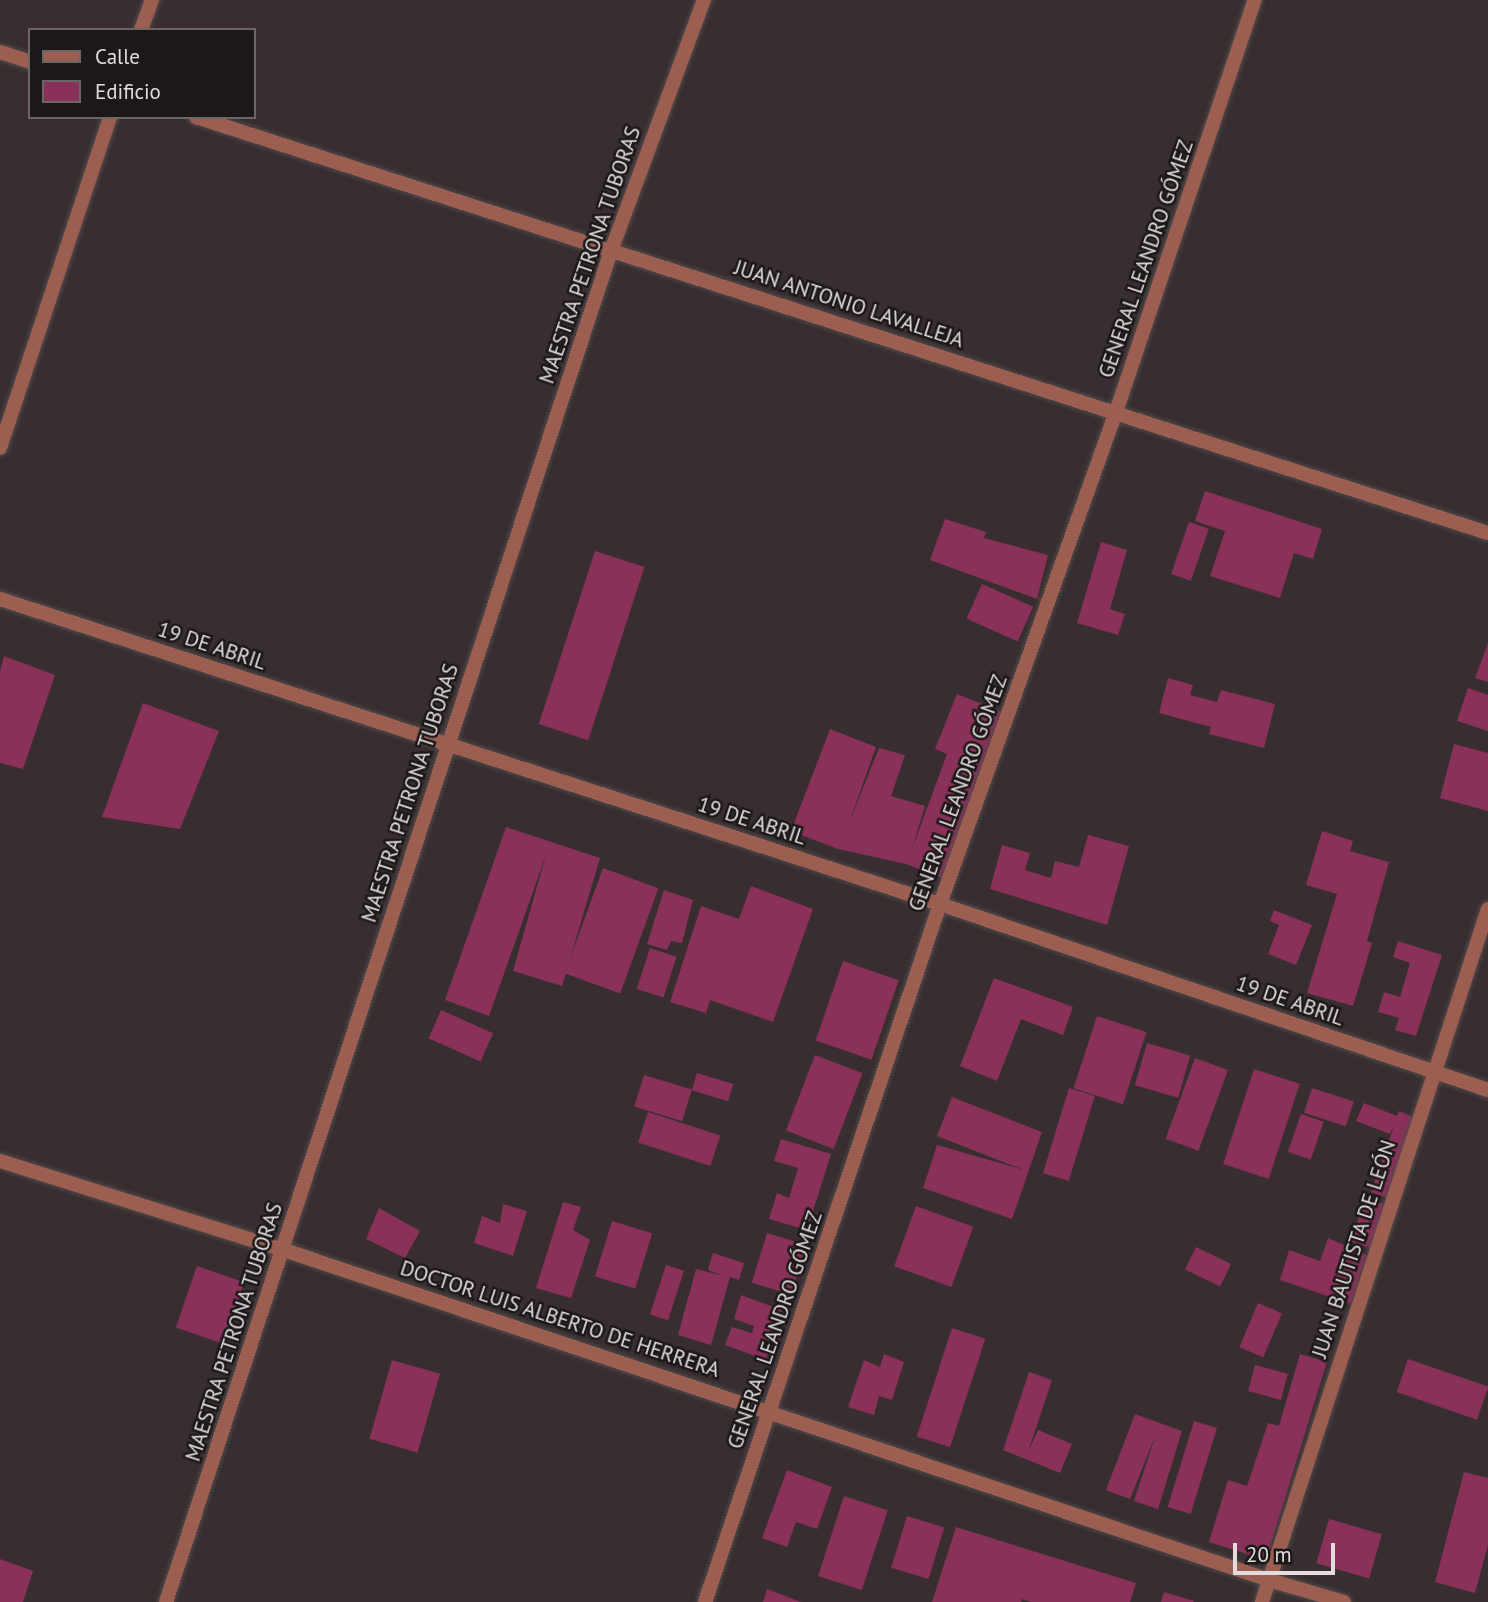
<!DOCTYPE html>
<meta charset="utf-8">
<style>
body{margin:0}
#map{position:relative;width:1488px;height:1602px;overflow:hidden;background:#382e2f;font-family:"PT Sans",sans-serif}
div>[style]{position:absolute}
.building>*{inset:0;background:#893159;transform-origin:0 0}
.roads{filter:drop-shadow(0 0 2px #534a4b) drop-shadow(0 0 2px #534a4b)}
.minor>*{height:14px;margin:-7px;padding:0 7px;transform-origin:7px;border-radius:7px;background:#9c5e51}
span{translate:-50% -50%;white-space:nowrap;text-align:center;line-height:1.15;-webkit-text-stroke:5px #1c1818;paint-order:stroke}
.street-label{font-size:21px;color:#e2dcdc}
.legend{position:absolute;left:28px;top:28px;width:228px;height:91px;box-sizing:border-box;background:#1c1818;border:2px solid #6b6666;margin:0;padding:9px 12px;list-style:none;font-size:21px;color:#e2dcdc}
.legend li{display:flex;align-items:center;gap:14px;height:35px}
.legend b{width:35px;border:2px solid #6b6666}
.scale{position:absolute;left:1233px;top:1543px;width:102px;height:32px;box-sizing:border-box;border:4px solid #e2dcdc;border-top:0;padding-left:9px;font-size:21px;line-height:24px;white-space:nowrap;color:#e2dcdc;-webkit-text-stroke:5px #1c1818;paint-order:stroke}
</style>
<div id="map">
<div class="building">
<i style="clip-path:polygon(1205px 491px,1322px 529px,1313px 559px,1294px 553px,1280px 598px,1210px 576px,1225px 531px,1195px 521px)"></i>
<i style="clip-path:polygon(945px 519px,986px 532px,984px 538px,1048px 555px,1037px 599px,930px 560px)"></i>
<i style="left:1189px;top:522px;width:21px;height:55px;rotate:19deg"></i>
<i style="clip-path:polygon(1101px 542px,1127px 550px,1110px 609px,1125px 614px,1118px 635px,1077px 623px)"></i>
<i style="left:595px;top:551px;width:52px;height:182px;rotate:18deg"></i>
<i style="left:982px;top:584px;width:56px;height:38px;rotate:24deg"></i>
<i style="clip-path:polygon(1488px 643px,1488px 682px,1475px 678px)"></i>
<i style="clip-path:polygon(4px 656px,55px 675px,23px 769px,0 763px,0 672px)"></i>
<i style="clip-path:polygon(1168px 678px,1193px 685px,1190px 695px,1217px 702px,1221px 690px,1275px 704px,1264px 748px,1209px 734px,1211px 727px,1159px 713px)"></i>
<i style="clip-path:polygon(1468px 688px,1488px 695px,1488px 731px,1457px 721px)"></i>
<i style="clip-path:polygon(957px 694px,1005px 713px,942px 878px,906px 864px,838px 849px,791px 831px,830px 729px,876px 747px,849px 823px,879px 748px,905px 755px,891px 796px,925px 806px,912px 849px,947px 754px,935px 749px)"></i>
<i style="clip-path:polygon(143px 703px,219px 731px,180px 829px,102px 817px)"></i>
<i style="clip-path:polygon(1454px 744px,1488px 753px,1488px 811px,1440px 798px)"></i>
<i style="clip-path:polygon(506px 827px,600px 858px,562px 986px,513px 971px,546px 855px,489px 1016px,445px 1000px)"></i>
<i style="clip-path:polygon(1322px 831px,1353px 841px,1350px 851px,1389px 862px,1367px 941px,1372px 943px,1353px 1006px,1307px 993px,1337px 894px,1306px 885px)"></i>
<i style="clip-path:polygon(1088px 835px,1129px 846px,1107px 925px,990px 889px,1002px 845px,1030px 853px,1025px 870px,1051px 878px,1055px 861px,1079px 867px)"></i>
<i style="left:603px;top:868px;width:59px;height:112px;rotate:20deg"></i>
<i style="clip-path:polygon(751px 886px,813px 909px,773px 1022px,710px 1000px,706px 1013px,670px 1002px,701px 906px,739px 919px)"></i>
<i style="clip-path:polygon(664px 890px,693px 900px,682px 943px,671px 941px,667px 950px,647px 944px)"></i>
<i style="clip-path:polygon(1274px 910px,1312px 925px,1296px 965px,1268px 954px,1279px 925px,1270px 921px)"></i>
<i style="clip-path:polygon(1398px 941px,1442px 955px,1416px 1036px,1395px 1030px,1399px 1018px,1378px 1012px,1384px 992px,1400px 997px,1410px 963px,1393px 957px)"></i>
<i style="left:650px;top:948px;width:28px;height:43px;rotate:18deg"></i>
<i style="left:843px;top:961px;width:59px;height:84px;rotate:19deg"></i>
<i style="clip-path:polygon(994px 978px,1073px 1007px,1063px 1035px,1021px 1019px,997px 1081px,960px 1066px)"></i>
<i style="left:441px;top:1010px;width:57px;height:31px;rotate:24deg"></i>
<i style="left:1097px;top:1016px;width:52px;height:76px;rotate:18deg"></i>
<i style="left:1147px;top:1043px;width:45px;height:44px;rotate:16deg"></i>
<i style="left:815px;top:1055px;width:51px;height:81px;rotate:21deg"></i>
<i style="left:1195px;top:1058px;width:35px;height:86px;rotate:20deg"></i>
<i style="left:1254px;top:1069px;width:48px;height:100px;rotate:18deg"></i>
<i style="left:697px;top:1073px;width:38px;height:18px;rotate:17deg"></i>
<i style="left:644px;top:1075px;width:50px;height:33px;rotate:17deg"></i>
<i style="left:1069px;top:1088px;width:27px;height:89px;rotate:17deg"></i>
<i style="left:1312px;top:1088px;width:44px;height:26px;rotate:18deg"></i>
<i style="clip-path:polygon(952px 1097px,1042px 1132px,1012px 1219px,923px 1188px,937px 1145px,1024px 1170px,937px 1136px)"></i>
<i style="clip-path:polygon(1364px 1103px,1397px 1116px,1399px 1111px,1416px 1118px,1387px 1198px,1371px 1192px,1394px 1126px,1390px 1134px,1356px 1121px)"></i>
<i style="left:648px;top:1112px;width:76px;height:32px;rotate:18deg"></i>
<i style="left:1301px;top:1114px;width:24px;height:40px;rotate:19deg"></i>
<i style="clip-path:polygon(781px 1139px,831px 1154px,807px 1230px,769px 1219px,777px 1193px,789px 1198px,798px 1168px,774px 1161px)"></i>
<i style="left:1365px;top:1198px;width:23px;height:46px;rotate:18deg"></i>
<i style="clip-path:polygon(563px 1202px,581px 1207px,573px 1230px,590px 1240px,571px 1298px,536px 1288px)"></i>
<i style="clip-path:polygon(503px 1204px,527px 1211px,513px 1256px,474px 1243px,482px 1216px,500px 1223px)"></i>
<i style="left:916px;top:1206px;width:61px;height:64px;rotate:20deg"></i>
<i style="clip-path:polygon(379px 1208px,420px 1231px,405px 1258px,366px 1239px)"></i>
<i style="left:612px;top:1221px;width:42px;height:58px;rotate:17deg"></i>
<i style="left:767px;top:1233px;width:41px;height:52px;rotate:17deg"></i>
<i style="clip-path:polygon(1328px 1238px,1367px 1255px,1351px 1304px,1280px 1280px,1289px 1250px,1320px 1261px)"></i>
<i style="left:1196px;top:1247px;width:39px;height:25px;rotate:26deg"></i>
<i style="clip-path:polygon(713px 1253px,744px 1263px,739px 1280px,730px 1277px,711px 1345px,678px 1335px,696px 1269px,724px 1276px,708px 1270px)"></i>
<i style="left:666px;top:1265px;width:19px;height:52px;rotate:18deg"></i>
<i style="left:197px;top:1266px;width:50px;height:65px;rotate:19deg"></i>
<i style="clip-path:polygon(741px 1295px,782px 1310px,766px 1360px,725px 1345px,732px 1327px,752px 1333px,754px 1326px,734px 1319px)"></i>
<i style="left:1258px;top:1303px;width:26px;height:48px;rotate:23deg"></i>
<i style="left:952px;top:1328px;width:35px;height:114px;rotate:18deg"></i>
<i style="clip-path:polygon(884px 1354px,904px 1362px,892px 1400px,879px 1396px,874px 1415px,848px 1407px,864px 1360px,880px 1367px)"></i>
<i style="clip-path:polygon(1300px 1354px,1327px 1362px,1266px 1560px,1209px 1542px,1228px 1480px,1247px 1486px,1268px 1423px,1279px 1426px)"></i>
<i style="left:1408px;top:1359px;width:85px;height:35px;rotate:19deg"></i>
<i style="left:392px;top:1360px;width:50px;height:82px;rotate:16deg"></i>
<i style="left:1255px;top:1365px;width:34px;height:27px;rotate:15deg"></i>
<i style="clip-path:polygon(1029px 1372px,1052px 1380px,1028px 1452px,1038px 1430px,1072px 1444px,1060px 1473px,1003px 1450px)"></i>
<i style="clip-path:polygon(1135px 1414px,1182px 1431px,1158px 1509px,1134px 1501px,1156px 1434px,1130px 1499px,1106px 1490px)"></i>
<i style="left:1194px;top:1421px;width:24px;height:90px;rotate:17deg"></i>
<i style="clip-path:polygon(787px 1470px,832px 1487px,817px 1529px,796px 1522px,787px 1547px,762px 1538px)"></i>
<i style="clip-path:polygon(1464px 1472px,1488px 1478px,1488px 1545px,1475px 1593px,1435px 1582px)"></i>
<i style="left:844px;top:1496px;width:46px;height:84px;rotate:18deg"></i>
<i style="left:907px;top:1516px;width:39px;height:54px;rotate:17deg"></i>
<i style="left:1329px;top:1519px;width:55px;height:46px;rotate:16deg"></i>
<i style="clip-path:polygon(956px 1527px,1136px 1583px,1130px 1602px,1031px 1602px,1022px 1599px,1021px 1602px,932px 1602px)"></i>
<i style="clip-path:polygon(0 1559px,33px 1571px,23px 1602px,0 1602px)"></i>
<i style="clip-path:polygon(767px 1589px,801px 1602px,763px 1602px)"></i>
<i style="clip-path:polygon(1164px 1592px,1194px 1601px,1193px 1602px,1161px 1602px)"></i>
</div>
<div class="roads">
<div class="minor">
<i style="left:141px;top:30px;width:32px;rotate:-70deg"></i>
<i style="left:0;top:52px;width:32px;rotate:18deg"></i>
<i style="left:196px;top:117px;width:1357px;rotate:17.85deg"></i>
<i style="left:0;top:448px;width:349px;rotate:-71.6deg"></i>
<i style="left:0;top:599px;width:988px;rotate:17.98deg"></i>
<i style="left:940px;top:904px;width:579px;rotate:18.75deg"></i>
<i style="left:0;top:1161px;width:298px;rotate:17.4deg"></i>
<i style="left:284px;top:1250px;width:1039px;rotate:18.52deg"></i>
<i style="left:1269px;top:1580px;width:78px;rotate:16.3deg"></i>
<i style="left:166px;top:1602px;width:1422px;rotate:-71.77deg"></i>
<i style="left:611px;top:251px;width:268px;rotate:-69.7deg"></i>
<i style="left:705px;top:1602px;width:736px;rotate:-71.39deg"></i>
<i style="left:940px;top:904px;width:523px;rotate:-70.32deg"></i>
<i style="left:1116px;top:412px;width:435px;rotate:-71.4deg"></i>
<i style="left:1262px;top:1602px;width:729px;rotate:-71.94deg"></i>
</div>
</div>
<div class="street-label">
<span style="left:590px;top:255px;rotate:-71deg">MAESTRA PETRONA TUBORAS</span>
<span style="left:1146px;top:259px;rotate:-71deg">GENERAL LEANDRO GÓMEZ</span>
<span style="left:849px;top:304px;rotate:18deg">JUAN ANTONIO LAVALLEJA</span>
<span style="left:212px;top:646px;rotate:18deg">19 DE ABRIL</span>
<span style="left:410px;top:793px;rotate:-72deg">MAESTRA PETRONA TUBORAS</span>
<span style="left:958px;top:793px;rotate:-70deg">GENERAL LEANDRO GÓMEZ</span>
<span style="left:752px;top:821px;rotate:18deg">19 DE ABRIL</span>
<span style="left:1290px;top:1001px;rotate:19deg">19 DE ABRIL</span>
<span style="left:1354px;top:1249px;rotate:-72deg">JUAN BAUTISTA DE LEÓN</span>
<span style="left:560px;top:1319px;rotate:18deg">DOCTOR LUIS ALBERTO DE HERRERA</span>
<span style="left:775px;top:1330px;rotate:-71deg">GENERAL LEANDRO GÓMEZ</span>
<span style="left:234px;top:1332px;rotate:-72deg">MAESTRA PETRONA TUBORAS</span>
</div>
<ul class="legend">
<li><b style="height:9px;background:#9c5e51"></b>Calle</li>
<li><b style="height:19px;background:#893159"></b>Edificio</li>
</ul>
<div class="scale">20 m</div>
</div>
